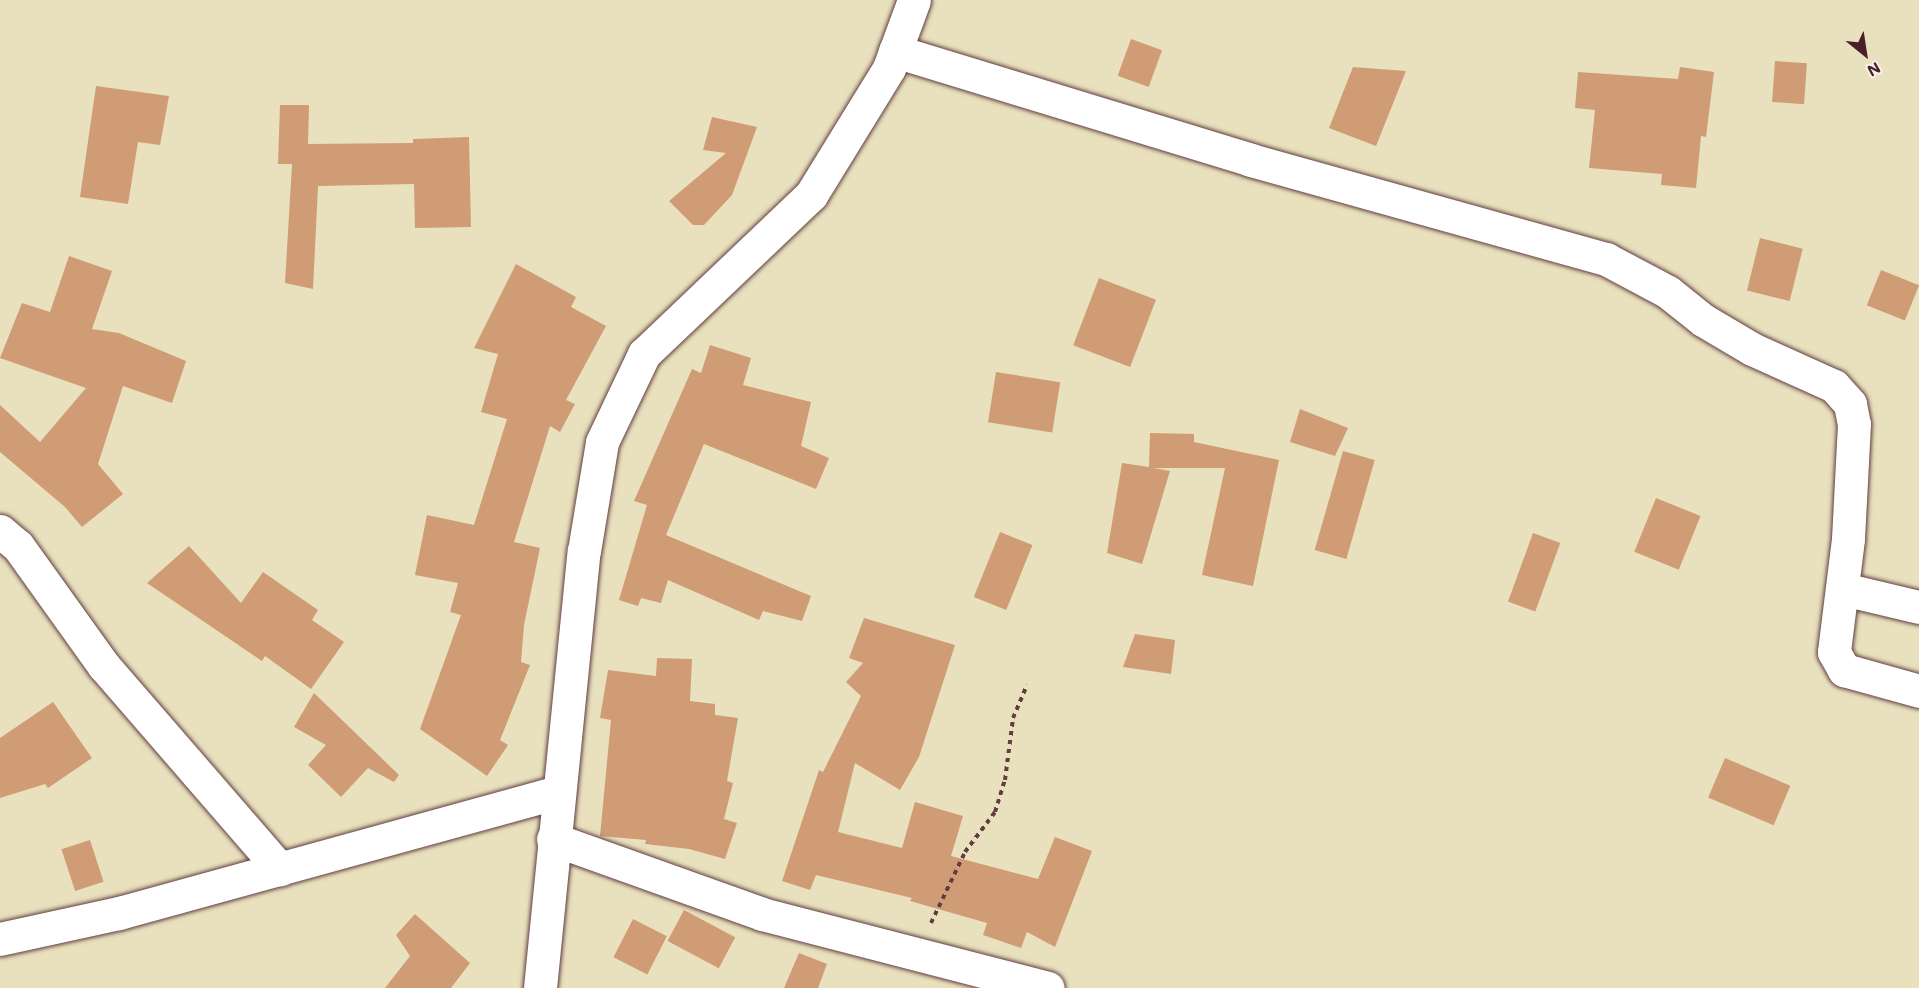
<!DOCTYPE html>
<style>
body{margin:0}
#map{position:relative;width:1919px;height:988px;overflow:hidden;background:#e9e1bd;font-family:Mali,sans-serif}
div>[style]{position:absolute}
.building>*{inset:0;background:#cf9c75;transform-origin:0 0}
.path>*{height:4px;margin-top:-2px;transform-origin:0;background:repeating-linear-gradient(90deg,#623c41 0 4.5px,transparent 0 9px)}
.roads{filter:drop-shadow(0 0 2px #623c41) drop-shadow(0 0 2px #623c41)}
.minor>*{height:33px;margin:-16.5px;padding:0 16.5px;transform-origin:16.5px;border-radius:16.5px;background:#fff}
span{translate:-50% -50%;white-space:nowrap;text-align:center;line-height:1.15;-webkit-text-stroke:4.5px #f7f3e8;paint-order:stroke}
.north{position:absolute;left:1835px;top:24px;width:60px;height:60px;-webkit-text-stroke:4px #f7f3e8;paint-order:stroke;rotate:150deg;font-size:16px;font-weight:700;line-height:24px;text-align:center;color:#4a1f2b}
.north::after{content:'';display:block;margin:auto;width:21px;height:27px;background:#4a1f2b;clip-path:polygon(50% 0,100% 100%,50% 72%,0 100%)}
</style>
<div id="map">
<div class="building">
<i style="left:1131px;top:39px;width:33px;height:39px;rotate:20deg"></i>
<i style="left:1775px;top:61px;width:32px;height:41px;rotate:4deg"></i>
<i style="clip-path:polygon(1353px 67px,1406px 71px,1376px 146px,1329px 128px)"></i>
<i style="clip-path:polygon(1680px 67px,1714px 72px,1706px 137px,1701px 136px,1696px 188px,1661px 185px,1662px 174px,1589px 168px,1595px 110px,1575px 108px,1578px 72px,1678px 79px)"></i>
<i style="clip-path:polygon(96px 86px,169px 96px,160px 145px,138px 142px,128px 204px,80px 197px)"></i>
<i style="clip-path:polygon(280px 105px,309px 105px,308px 144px,413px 143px,413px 139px,469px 137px,471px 227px,415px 228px,414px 184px,318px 186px,313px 289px,285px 283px,292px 164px,278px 164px)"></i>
<i style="clip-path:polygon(712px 117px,757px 127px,732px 195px,704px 225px,693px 225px,669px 201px,726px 153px,703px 150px)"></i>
<i style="left:1760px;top:238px;width:44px;height:54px;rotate:14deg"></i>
<i style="clip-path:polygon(69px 256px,112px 271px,92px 329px,119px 333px,186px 361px,172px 403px,123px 386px,98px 464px,123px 494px,82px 527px,65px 507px,0 452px,0 405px,40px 442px,86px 388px,0 358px,22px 303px,50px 312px)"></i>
<i style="clip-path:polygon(516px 264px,576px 297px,571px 307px,606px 326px,566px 400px,575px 404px,560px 432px,550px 426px,514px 542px,540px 548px,524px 625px,521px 662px,530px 665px,500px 740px,508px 745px,487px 776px,420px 729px,461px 615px,450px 612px,458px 583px,415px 575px,427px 515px,474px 525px,507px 419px,481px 412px,498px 354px,474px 348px)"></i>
<i style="left:1881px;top:270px;width:41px;height:38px;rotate:22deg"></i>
<i style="left:1099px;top:278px;width:61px;height:72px;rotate:21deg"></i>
<i style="clip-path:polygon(710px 345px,751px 358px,743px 385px,811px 402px,801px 446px,829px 458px,816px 489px,704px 444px,666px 535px,811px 596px,802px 621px,763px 611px,759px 620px,668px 580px,661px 603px,641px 598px,638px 606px,619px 600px,647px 505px,634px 501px,692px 369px,701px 373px)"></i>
<i style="left:996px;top:372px;width:65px;height:51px;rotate:9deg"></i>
<i style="clip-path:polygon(1300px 409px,1348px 428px,1335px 456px,1290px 442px)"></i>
<i style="clip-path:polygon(1150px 433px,1194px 434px,1194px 442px,1279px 460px,1253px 586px,1202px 575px,1225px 468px,1154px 468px,1170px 471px,1142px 564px,1107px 553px,1122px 463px,1149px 467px)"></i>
<i style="left:1343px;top:451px;width:33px;height:103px;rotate:16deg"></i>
<i style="left:1656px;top:498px;width:48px;height:58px;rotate:22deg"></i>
<i style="left:1000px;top:532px;width:35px;height:70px;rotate:22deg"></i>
<i style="left:1533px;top:533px;width:29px;height:73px;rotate:20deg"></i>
<i style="clip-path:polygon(189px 546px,241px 603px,263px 572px,318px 610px,312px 620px,344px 642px,311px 689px,265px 656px,262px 661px,147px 583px)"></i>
<i style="clip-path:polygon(864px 618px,955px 645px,919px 757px,900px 790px,855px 763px,838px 832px,902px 848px,915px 802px,963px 816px,951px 856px,1038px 879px,1055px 837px,1092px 851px,1055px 947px,1027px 932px,1021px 948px,983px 935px,987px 923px,910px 901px,912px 898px,816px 875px,810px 890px,782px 881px,819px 770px,823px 772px,861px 696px,846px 682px,863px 663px,849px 658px)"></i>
<i style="clip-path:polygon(1135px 634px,1175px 640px,1171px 674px,1123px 667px)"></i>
<i style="clip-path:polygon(657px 658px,692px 659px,690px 701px,715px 704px,715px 715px,738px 718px,727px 781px,733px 783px,724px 819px,737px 823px,725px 859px,689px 849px,645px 844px,646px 840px,600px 836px,611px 720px,600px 718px,608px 670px,656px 676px)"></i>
<i style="clip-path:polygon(314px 693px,399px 775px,394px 782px,368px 768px,341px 797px,308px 765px,326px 745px,294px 727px)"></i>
<i style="clip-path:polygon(53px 702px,92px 758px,48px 788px,45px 784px,0 798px,0 738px)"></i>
<i style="left:1725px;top:758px;width:71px;height:43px;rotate:23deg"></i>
<i style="left:90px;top:840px;width:44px;height:30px;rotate:72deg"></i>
<i style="left:684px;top:910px;width:58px;height:35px;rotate:28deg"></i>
<i style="clip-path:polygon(415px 914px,470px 963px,451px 988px,385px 988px,410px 956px,396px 935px)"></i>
<i style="left:633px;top:919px;width:38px;height:43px;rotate:27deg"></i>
<i style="clip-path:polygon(799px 953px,827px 964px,818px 988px,784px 988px)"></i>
</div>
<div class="path">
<i style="left:931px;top:923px;width:79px;rotate:-64.4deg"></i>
<i style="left:965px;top:852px;width:50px;rotate:-53.1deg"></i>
<i style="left:995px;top:812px;width:34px;rotate:-73deg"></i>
<i style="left:1005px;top:780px;width:63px;rotate:-82.6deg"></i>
<i style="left:1013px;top:718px;width:36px;rotate:-67deg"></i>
</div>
<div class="roads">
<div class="minor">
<i style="left:895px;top:51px;width:372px;rotate:17deg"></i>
<i style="left:1251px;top:160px;width:369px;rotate:15.6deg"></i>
<i style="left:1606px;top:259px;width:70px;rotate:28deg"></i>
<i style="left:1668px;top:292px;width:45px;rotate:38.7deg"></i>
<i style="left:1703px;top:320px;width:57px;rotate:30.6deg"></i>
<i style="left:1752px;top:349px;width:90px;rotate:24.3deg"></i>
<i style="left:1834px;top:386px;width:24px;rotate:48deg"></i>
<i style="left:1850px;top:404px;width:20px;rotate:79deg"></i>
<i style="left:1854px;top:424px;width:115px;rotate:93deg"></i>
<i style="left:1848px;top:539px;width:114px;rotate:97.1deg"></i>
<i style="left:1834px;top:652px;width:21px;rotate:61deg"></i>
<i style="left:1844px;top:670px;width:78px;rotate:15.6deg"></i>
<i style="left:0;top:531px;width:23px;rotate:40deg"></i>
<i style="left:18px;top:546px;width:148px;rotate:54.4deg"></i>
<i style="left:104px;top:666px;width:269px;rotate:49.1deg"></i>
<i style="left:1843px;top:589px;width:78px;rotate:13.3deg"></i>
<i style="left:553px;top:839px;width:222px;rotate:19.7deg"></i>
<i style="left:762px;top:914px;width:295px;rotate:14.5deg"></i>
<i style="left:0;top:939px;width:122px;rotate:-12.3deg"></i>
<i style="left:119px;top:913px;width:456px;rotate:-15.4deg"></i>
<i style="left:540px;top:988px;width:439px;rotate:-84.3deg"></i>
<i style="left:584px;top:551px;width:110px;rotate:-80.6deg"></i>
<i style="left:602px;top:442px;width:98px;rotate:-64.5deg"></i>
<i style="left:644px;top:354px;width:231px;rotate:-43.6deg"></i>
<i style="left:811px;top:195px;width:149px;rotate:-58.4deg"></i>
<i style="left:889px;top:68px;width:72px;rotate:-69.8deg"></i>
</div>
</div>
<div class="north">N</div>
</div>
